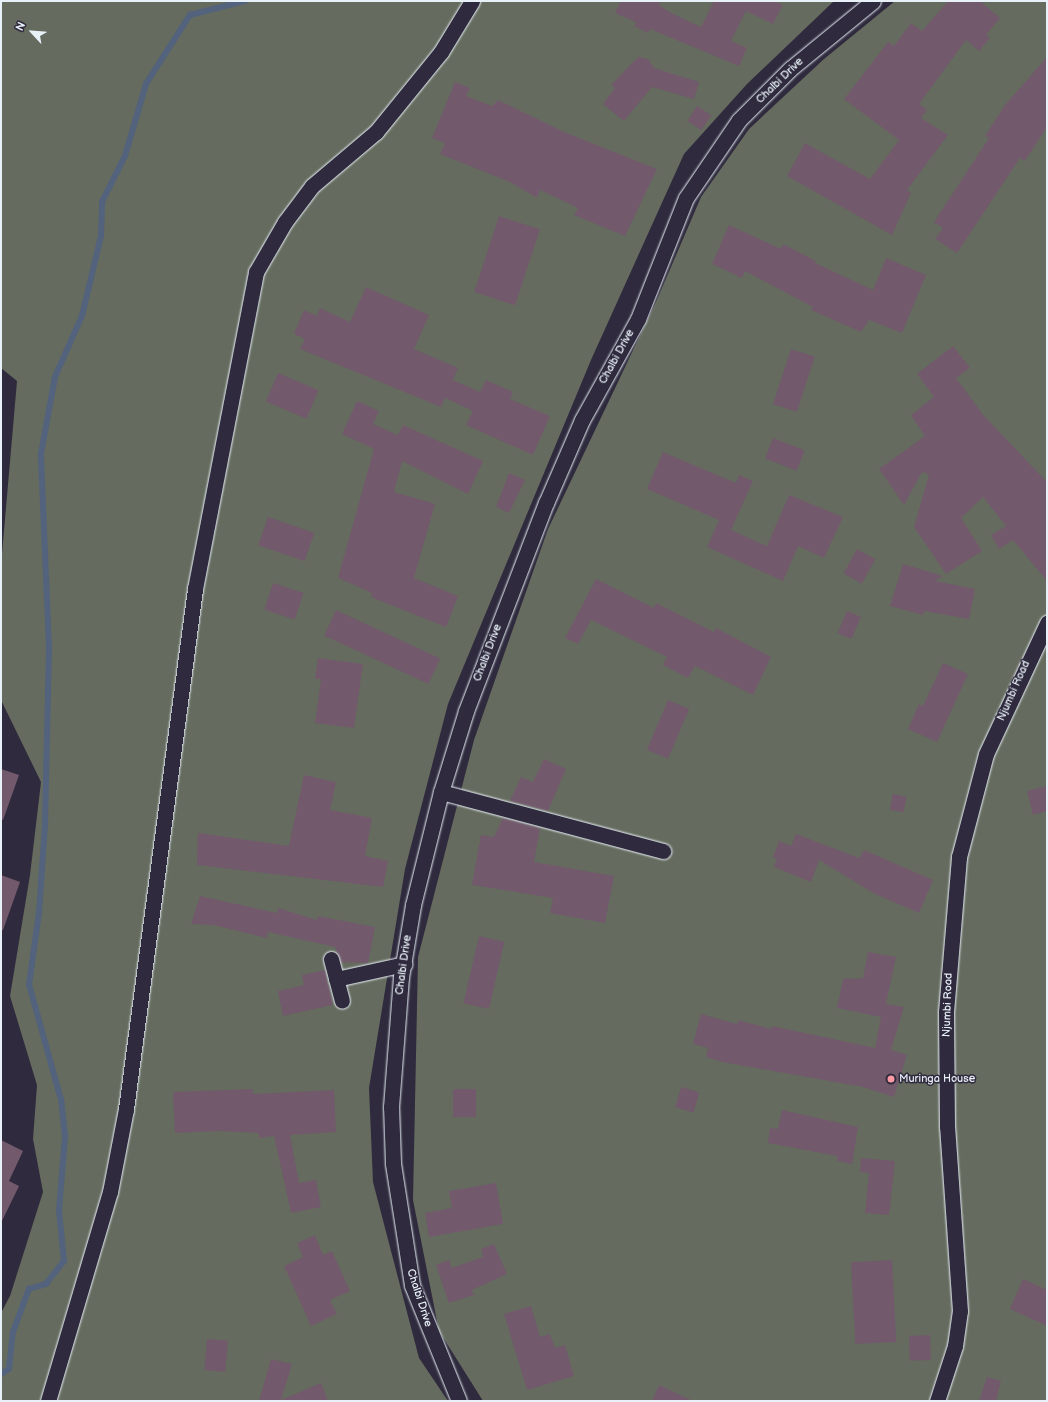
<!DOCTYPE html>
<style>
body{margin:0}
#map{position:relative;width:1048px;height:1402px;overflow:hidden;background:#2f2a3d;font-family:"Balsamiq Sans",sans-serif}
div>[style]{position:absolute}
.green>*{inset:0;background:#656b5e}
.stream>*{height:5.5px;margin:-2.75px;padding:0 2.75px;transform-origin:2.75px;border-radius:2.75px;background:#53627d}
.building>*{inset:0;background:#725a6c;transform-origin:0 0}
.roads{filter:drop-shadow(0 0 1px #e8f1f8) drop-shadow(0 0 1px #e8f1f8)}
.minor>*{height:15px;margin:-7.5px;padding:0 7.5px;transform-origin:7.5px;border-radius:7.5px;background:#2f2a3d}
.dots>*{width:11px;height:11px;translate:-50% -50%;box-sizing:border-box;border:2px solid #2f2a3d;border-radius:50%}
span{translate:-50% -50%;white-space:nowrap;text-align:center;line-height:1.15;-webkit-text-stroke:3px #2f2a3d;paint-order:stroke}
.street-label{font-size:11px;color:#e8f1f8}
.poi-label{font-size:11px;color:#e8f1f8}
.left{translate:0 -50%;text-align:left}
.frame{position:absolute;inset:0;border:2px solid #e8f1f8;pointer-events:none}
.north{position:absolute;left:12px;top:12px;width:40px;height:40px;-webkit-text-stroke:3px #2f2a3d;paint-order:stroke;rotate:296deg;font-size:11px;font-weight:700;line-height:16px;text-align:center;color:#e8f1f8}
.north::after{content:'';display:block;margin:auto;width:14px;height:18px;background:#e8f1f8;clip-path:polygon(50% 0,100% 100%,50% 72%,0 100%)}
</style>
<div id="map">
<div class="green">
<i style="clip-path:polygon(1px 1px,834px 1px,747px 84px,684px 154px,591px 360px,448px 704px,405px 869px,369px 1088px,373px 1182px,419px 1358px,448px 1401px,1px 1401px,1px 1313px,10px 1296px,43px 1192px,33px 1139px,37px 1085px,10px 996px,30px 875px,41px 782px,1px 700px,1px 565px,17px 381px,1px 368px)"></i>
<i style="clip-path:polygon(895px 1px,1047px 1px,1047px 1401px,483px 1401px,439px 1331px,413px 1200px,418px 957px,474px 740px,548px 529px,656px 302px,701px 197px,749px 129px,824px 59px)"></i>
</div>
<div class="stream">
<i style="left:1px;top:1374px;width:9px;rotate:-32deg"></i>
<i style="left:9px;top:1369px;width:37px;rotate:-84deg"></i>
<i style="left:13px;top:1332px;width:46px;rotate:-69.6deg"></i>
<i style="left:29px;top:1289px;width:18px;rotate:-16deg"></i>
<i style="left:46px;top:1284px;width:29px;rotate:-52deg"></i>
<i style="left:64px;top:1261px;width:50px;rotate:-95.7deg"></i>
<i style="left:59px;top:1211px;width:75px;rotate:-85.4deg"></i>
<i style="left:65px;top:1136px;width:36px;rotate:-96deg"></i>
<i style="left:61px;top:1100px;width:119px;rotate:-105.5deg"></i>
<i style="left:29px;top:985px;width:73px;rotate:-82.1deg"></i>
<i style="left:39px;top:913px;width:88px;rotate:-86.1deg"></i>
<i style="left:45px;top:825px;width:177px;rotate:-88.7deg"></i>
<i style="left:49px;top:648px;width:194px;rotate:-92.4deg"></i>
<i style="left:41px;top:454px;width:78px;rotate:-79.7deg"></i>
<i style="left:55px;top:377px;width:67px;rotate:-66.1deg"></i>
<i style="left:82px;top:316px;width:82px;rotate:-76.6deg"></i>
<i style="left:101px;top:236px;width:34px;rotate:-88deg"></i>
<i style="left:102px;top:202px;width:51px;rotate:-63.4deg"></i>
<i style="left:125px;top:156px;width:75px;rotate:-73.7deg"></i>
<i style="left:146px;top:84px;width:82px;rotate:-57.5deg"></i>
<i style="left:190px;top:15px;width:57px;rotate:-14.3deg"></i>
</div>
<div class="building">
<i style="clip-path:polygon(621px 1px,660px 1px,659px 5px,671px 13px,701px 27px,714px 1px,773px 1px,783px 5px,773px 24px,746px 11px,731px 41px,747px 48px,739px 66px,650px 29px,648px 33px,634px 26px,636px 22px,615px 13px)"></i>
<i style="clip-path:polygon(948px 1px,980px 1px,1000px 18px,986px 35px,990px 38px,979px 51px,966px 40px,919px 104px,927px 110px,921px 118px,948px 135px,907px 190px,911px 193px,892px 235px,787px 176px,805px 143px,870px 179px,899px 140px,844px 99px,888px 42px,894px 46px,911px 23px,922px 31px)"></i>
<i style="clip-path:polygon(638px 57px,648px 59px,654px 68px,699px 82px,694px 99px,652px 87px,624px 121px,603px 104px,615px 88px,611px 85px)"></i>
<i style="clip-path:polygon(1047px 57px,1047px 127px,1025px 161px,1020px 158px,957px 253px,935px 239px,943px 228px,934px 222px,989px 138px,985px 136px,1005px 105px)"></i>
<i style="clip-path:polygon(455px 82px,470px 88px,466px 96px,492px 106px,498px 100px,564px 132px,657px 169px,625px 236px,574px 215px,578px 208px,540px 190px,537px 198px,510px 182px,440px 154px,445px 143px,432px 138px)"></i>
<i style="left:697px;top:106px;width:17px;height:18px;rotate:33deg"></i>
<i style="left:499px;top:216px;width:43px;height:80px;rotate:18deg"></i>
<i style="clip-path:polygon(729px 225px,781px 249px,783px 244px,816px 261px,815px 263px,873px 290px,886px 258px,926px 275px,902px 333px,869px 320px,861px 332px,811px 310px,813px 307px,745px 271px,742px 278px,712px 264px)"></i>
<i style="clip-path:polygon(366px 287px,429px 315px,414px 349px,458px 368px,453px 380px,480px 392px,486px 380px,513px 392px,510px 399px,550px 416px,533px 455px,466px 425px,473px 411px,445px 398px,441px 407px,300px 349px,305px 339px,294px 334px,304px 310px,317px 316px,320px 308px,350px 322px)"></i>
<i style="clip-path:polygon(953px 346px,970px 368px,956px 378px,984px 416px,1047px 482px,1047px 581px,1013px 540px,999px 549px,991px 535px,1006px 526px,983px 497px,961px 518px,982px 551px,946px 574px,914px 527px,929px 475px,922px 472px,904px 505px,879px 469px,925px 436px,911px 415px,934px 397px,917px 374px)"></i>
<i style="left:791px;top:349px;width:25px;height:58px;rotate:18deg"></i>
<i style="left:278px;top:373px;width:44px;height:31px;rotate:23deg"></i>
<i style="clip-path:polygon(357px 401px,379px 411px,373px 424px,398px 435px,403px 425px,483px 461px,468px 494px,402px 461px,394px 492px,435px 504px,414px 578px,458px 596px,446px 627px,371px 597px,372px 593px,338px 578px,374px 449px,342px 434px)"></i>
<i style="left:773px;top:438px;width:34px;height:22px;rotate:21deg"></i>
<i style="clip-path:polygon(663px 452px,736px 483px,739px 475px,753px 481px,731px 530px,767px 546px,789px 495px,843px 517px,824px 558px,798px 546px,783px 581px,707px 547px,719px 520px,647px 489px)"></i>
<i style="clip-path:polygon(509px 473px,525px 480px,509px 513px,496px 507px)"></i>
<i style="left:268px;top:517px;width:49px;height:30px;rotate:19deg"></i>
<i style="left:857px;top:549px;width:21px;height:28px;rotate:29deg"></i>
<i style="clip-path:polygon(903px 564px,943px 576px,935px 581px,975px 589px,969px 619px,924px 611px,923px 615px,890px 606px)"></i>
<i style="clip-path:polygon(596px 579px,654px 608px,656px 603px,714px 632px,716px 628px,771px 657px,753px 695px,695px 666px,688px 678px,663px 665px,667px 657px,591px 620px,578px 644px,565px 638px)"></i>
<i style="left:273px;top:583px;width:32px;height:28px;rotate:18deg"></i>
<i style="left:336px;top:610px;width:115px;height:28px;rotate:25deg"></i>
<i style="left:847px;top:611px;width:15px;height:24px;rotate:23deg"></i>
<i style="clip-path:polygon(318px 658px,363px 664px,354px 728px,315px 723px,321px 679px,315px 679px)"></i>
<i style="clip-path:polygon(943px 663px,968px 674px,937px 742px,908px 729px,919px 704px,923px 706px)"></i>
<i style="left:668px;top:700px;width:23px;height:54px;rotate:23deg"></i>
<i style="clip-path:polygon(544px 759px,566px 769px,548px 811px,510px 801px,521px 777px,533px 782px)"></i>
<i style="clip-path:polygon(1px 769px,19px 775px,3px 820px,1px 819px)"></i>
<i style="clip-path:polygon(304px 775px,336px 782px,330px 810px,372px 818px,365px 856px,388px 861px,383px 887px,197px 865px,198px 833px,289px 846px)"></i>
<i style="clip-path:polygon(1047px 786px,1047px 811px,1033px 815px,1027px 791px)"></i>
<i style="left:893px;top:794px;width:14px;height:16px;rotate:12deg"></i>
<i style="clip-path:polygon(503px 818px,540px 828px,534px 862px,614px 876px,605px 923px,550px 913px,553px 898px,472px 885px,481px 835px,494px 837px)"></i>
<i style="clip-path:polygon(796px 834px,859px 858px,864px 850px,933px 880px,919px 913px,875px 894px,819px 860px,811px 882px,774px 867px,777px 859px,773px 857px,779px 841px,791px 846px)"></i>
<i style="clip-path:polygon(1px 875px,20px 882px,3px 930px,1px 930px)"></i>
<i style="clip-path:polygon(200px 896px,277px 913px,278px 908px,317px 920px,318px 916px,375px 927px,368px 963px,341px 962px,335px 947px,268px 932px,267px 938px,213px 925px,191px 924px)"></i>
<i style="left:479px;top:936px;width:26px;height:69px;rotate:13deg"></i>
<i style="clip-path:polygon(868px 952px,896px 957px,886px 1004px,904px 1007px,891px 1050px,907px 1055px,894px 1097px,863px 1087px,722px 1062px,706px 1057px,708px 1048px,693px 1044px,701px 1014px,737px 1024px,738px 1020px,771px 1029px,772px 1026px,875px 1048px,881px 1017px,837px 1008px,843px 979px,863px 978px)"></i>
<i style="clip-path:polygon(325px 970px,333px 1005px,283px 1016px,278px 991px,304px 985px,302px 975px)"></i>
<i style="left:681px;top:1087px;width:19px;height:21px;rotate:16deg"></i>
<i style="clip-path:polygon(253px 1089px,253px 1094px,334px 1090px,336px 1132px,290px 1135px,299px 1183px,316px 1180px,321px 1207px,291px 1213px,274px 1136px,259px 1138px,259px 1133px,219px 1131px,175px 1133px,173px 1092px)"></i>
<i style="left:476px;top:1089px;width:28px;height:23px;rotate:90deg"></i>
<i style="clip-path:polygon(782px 1110px,858px 1127px,852px 1164px,837px 1161px,837px 1156px,768px 1143px,770px 1128px,778px 1129px)"></i>
<i style="clip-path:polygon(1px 1140px,23px 1151px,9px 1181px,19px 1186px,1px 1223px)"></i>
<i style="clip-path:polygon(861px 1158px,895px 1161px,889px 1215px,865px 1213px,869px 1173px,860px 1172px)"></i>
<i style="clip-path:polygon(496px 1183px,503px 1224px,429px 1237px,425px 1213px,452px 1208px,449px 1191px)"></i>
<i style="clip-path:polygon(315px 1235px,323px 1255px,332px 1251px,350px 1291px,330px 1300px,337px 1314px,311px 1326px,284px 1266px,303px 1257px,297px 1243px)"></i>
<i style="clip-path:polygon(494px 1244px,507px 1274px,472px 1290px,474px 1295px,449px 1303px,436px 1265px,449px 1260px,452px 1268px,483px 1257px,481px 1249px)"></i>
<i style="left:892px;top:1260px;width:82px;height:41px;rotate:87deg"></i>
<i style="clip-path:polygon(1023px 1279px,1047px 1290px,1047px 1326px,1010px 1309px)"></i>
<i style="clip-path:polygon(531px 1306px,540px 1337px,550px 1334px,555px 1348px,565px 1345px,574px 1376px,527px 1390px,504px 1314px)"></i>
<i style="left:930px;top:1335px;width:25px;height:21px;rotate:88deg"></i>
<i style="left:207px;top:1339px;width:21px;height:31px;rotate:5deg"></i>
<i style="clip-path:polygon(271px 1359px,292px 1364px,281px 1400px,321px 1383px,328px 1401px,259px 1401px)"></i>
<i style="clip-path:polygon(987px 1377px,1001px 1381px,996px 1401px,979px 1401px)"></i>
<i style="clip-path:polygon(659px 1385px,693px 1401px,652px 1401px)"></i>
</div>
<div class="roads">
<div class="minor">
<i style="left:441px;top:792px;width:230px;rotate:14.9deg"></i>
<i style="left:331px;top:959px;width:43px;rotate:75.3deg"></i>
<i style="left:336px;top:979px;width:70px;rotate:-12.4deg"></i>
<i style="left:48px;top:1401px;width:218px;rotate:-73.5deg"></i>
<i style="left:110px;top:1192px;width:85px;rotate:-79.1deg"></i>
<i style="left:126px;top:1109px;width:525px;rotate:-82.44deg"></i>
<i style="left:195px;top:589px;width:323px;rotate:-79.1deg"></i>
<i style="left:256px;top:272px;width:58px;rotate:-59.9deg"></i>
<i style="left:285px;top:222px;width:45px;rotate:-53.1deg"></i>
<i style="left:312px;top:186px;width:84px;rotate:-40.2deg"></i>
<i style="left:376px;top:132px;width:103px;rotate:-50.9deg"></i>
<i style="left:441px;top:52px;width:60px;rotate:-58.7deg"></i>
<i style="left:459px;top:1401px;width:125px;rotate:-112.1deg"></i>
<i style="left:412px;top:1285px;width:123px;rotate:-98.9deg"></i>
<i style="left:393px;top:1163px;width:56px;rotate:-92deg"></i>
<i style="left:391px;top:1107px;width:130px;rotate:-85.6deg"></i>
<i style="left:401px;top:977px;width:73px;rotate:-80.5deg"></i>
<i style="left:413px;top:905px;width:116px;rotate:-76.1deg"></i>
<i style="left:441px;top:792px;width:85px;rotate:-72.8deg"></i>
<i style="left:466px;top:711px;width:223px;rotate:-69deg"></i>
<i style="left:546px;top:503px;width:90px;rotate:-66.6deg"></i>
<i style="left:582px;top:420px;width:115px;rotate:-61deg"></i>
<i style="left:638px;top:319px;width:130px;rotate:-68.4deg"></i>
<i style="left:686px;top:198px;width:94px;rotate:-55.8deg"></i>
<i style="left:739px;top:120px;width:72px;rotate:-45deg"></i>
<i style="left:790px;top:69px;width:107px;rotate:-39.3deg"></i>
<i style="left:937px;top:1401px;width:58px;rotate:-71.9deg"></i>
<i style="left:955px;top:1346px;width:35px;rotate:-82deg"></i>
<i style="left:960px;top:1311px;width:184px;rotate:-94deg"></i>
<i style="left:947px;top:1127px;width:115px;rotate:-90.5deg"></i>
<i style="left:946px;top:1012px;width:156px;rotate:-85.2deg"></i>
<i style="left:959px;top:857px;width:106px;rotate:-75.3deg"></i>
<i style="left:986px;top:754px;width:145px;rotate:-65deg"></i>
</div>
</div>
<div class="dots">
<i style="left:891px;top:1079px;background:#ff9aa2"></i>
</div>
<div class="street-label">
<span style="left:780px;top:81px;rotate:-44deg">Chalbi Drive</span>
<span style="left:617px;top:357px;rotate:-61deg">Chalbi Drive</span>
<span style="left:488px;top:653px;rotate:-69deg">Chalbi Drive</span>
<span style="left:1014px;top:691px;rotate:-66deg">Njumbi Road</span>
<span style="left:404px;top:965px;rotate:-82deg">Chalbi Drive</span>
<span style="left:948px;top:1005px;rotate:-88deg">Njumbi Road</span>
<span style="left:419px;top:1298px;rotate:72deg">Chalbi Drive</span>
</div>
<div class="poi-label">
<span class="left" style="left:899px;top:1079px">Muringa House</span>
</div>
<div class="frame"></div>
<div class="north">N</div>
</div>
